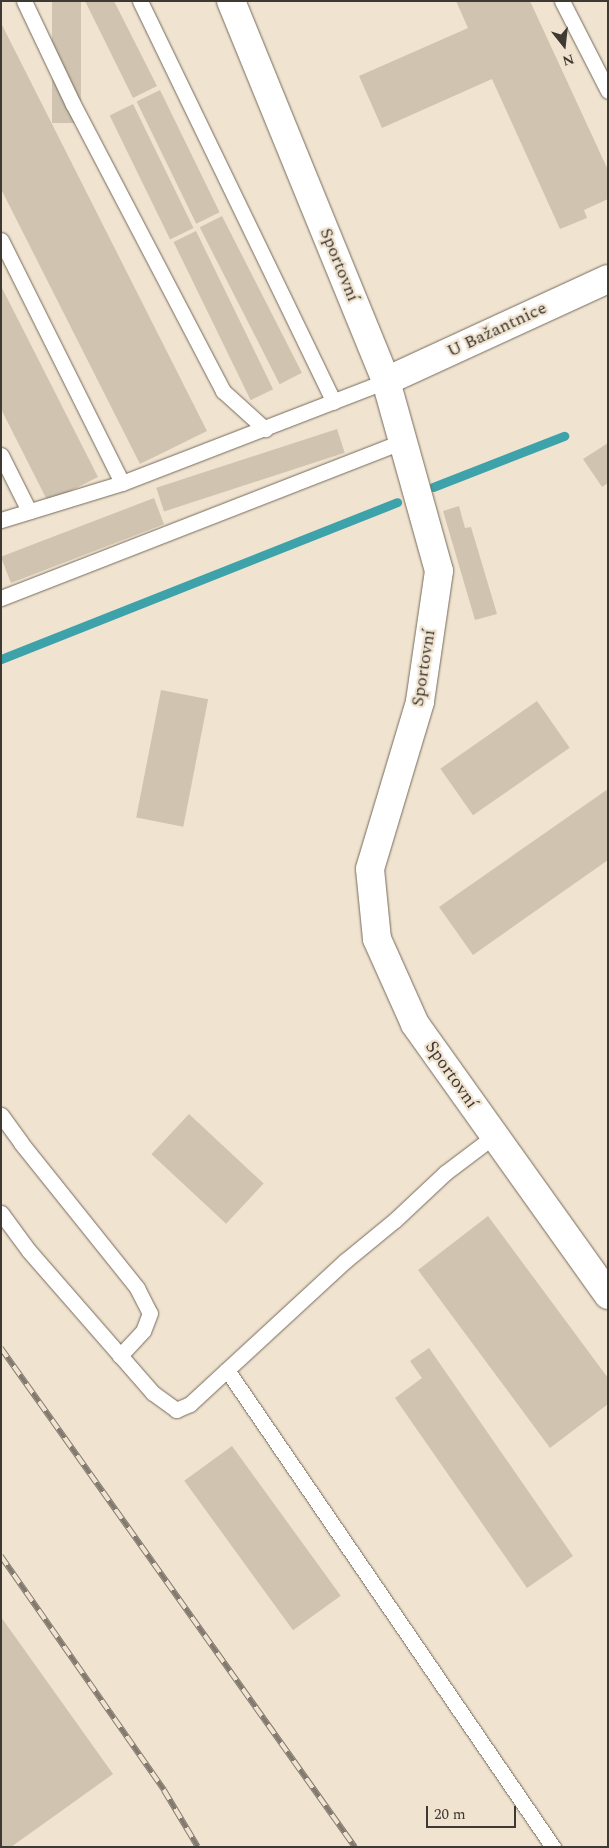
<!DOCTYPE html>
<meta charset="utf-8">
<style>
body{margin:0}
#map{position:relative;width:609px;height:1848px;overflow:hidden;background:#f0e3d0;font-family:Spectral,serif}
div>[style]{position:absolute}
.stream>*{height:9px;margin:-4.5px;padding:0 4.5px;transform-origin:4.5px;border-radius:4.5px;background:#3da2aa}
.building>*{inset:0;background:#d0c4b1;transform-origin:0 0}
.roads{filter:drop-shadow(0 0 1px #766a5a) drop-shadow(0 0 1px #766a5a)}
.service>*{height:15px;margin:-7.5px;padding:0 7.5px;transform-origin:7.5px;border-radius:7.5px;background:#fff}
.minor>*{height:28px;margin:-14px;padding:0 14px;transform-origin:14px;border-radius:14px;background:#fff}
.rail>*{height:5.5px;margin-top:-2.75px;transform-origin:0;background:repeating-linear-gradient(90deg,#f0e3d0 0 11px,#827a6e 0 22px);box-sizing:border-box;border-block:1px solid #827a6e}
span{translate:-50% -50%;white-space:nowrap;text-align:center;line-height:1.15;-webkit-text-stroke:4.5px #f0e3d0;paint-order:stroke}
.street-label{font-size:18px;color:#3e3932}
.frame{position:absolute;inset:0;border:2px solid #3e3932;pointer-events:none}
.north{position:absolute;left:539px;top:20px;width:50px;height:50px;-webkit-text-stroke:4px #f0e3d0;paint-order:stroke;rotate:164deg;font-size:14px;font-weight:700;line-height:20px;text-align:center;color:#3e3932}
.north::after{content:'';display:block;margin:auto;width:18px;height:22px;background:#3e3932;clip-path:polygon(50% 0,100% 100%,50% 72%,0 100%)}
.scale{position:absolute;left:426px;top:1806px;width:90px;height:22px;box-sizing:border-box;border:2px solid #3e3932;border-top:0;padding-left:6px;font-size:15px;line-height:18px;white-space:nowrap;color:#3e3932;-webkit-text-stroke:4px #f0e3d0;paint-order:stroke}
</style>
<div id="map">
<div class="stream">
<i style="left:433px;top:487px;width:141px;rotate:-21.3deg"></i>
<i style="left:1px;top:659px;width:426px;rotate:-21.6deg"></i>
</div>
<div class="building">
<i style="left:52px;top:1px;width:29px;height:122px"></i>
<i style="clip-path:polygon(85px 1px,114px 1px,157px 86px,133px 98px)"></i>
<i style="clip-path:polygon(456px 1px,530px 1px,608px 170px,608px 199px,584px 210px,587px 218px,560px 229px,492px 79px,382px 128px,359px 76px,468px 28px)"></i>
<i style="clip-path:polygon(1px 23px,207px 431px,140px 464px,1px 189px)"></i>
<i style="left:160px;top:90px;width:136px;height:26px;rotate:64deg"></i>
<i style="left:133px;top:104px;width:138px;height:26px;rotate:64deg"></i>
<i style="left:222px;top:216px;width:176px;height:25px;rotate:63deg"></i>
<i style="left:196px;top:231px;width:176px;height:25px;rotate:64deg"></i>
<i style="clip-path:polygon(1px 286px,98px 477px,48px 502px,1px 409px)"></i>
<i style="left:337px;top:429px;width:25px;height:190px;rotate:72deg"></i>
<i style="clip-path:polygon(608px 443px,608px 483px,602px 487px,583px 459px)"></i>
<i style="left:154px;top:498px;width:28px;height:164px;rotate:69deg"></i>
<i style="clip-path:polygon(459px 506px,465px 528px,471px 527px,497px 614px,475px 620px,443px 511px)"></i>
<i style="left:161px;top:690px;width:48px;height:130px;rotate:11deg"></i>
<i style="left:537px;top:701px;width:57px;height:118px;rotate:55deg"></i>
<i style="clip-path:polygon(608px 789px,608px 860px,473px 955px,439px 907px)"></i>
<i style="left:189px;top:1114px;width:102px;height:55px;rotate:43deg"></i>
<i style="clip-path:polygon(488px 1216px,608px 1378px,608px 1404px,550px 1448px,418px 1270px)"></i>
<i style="clip-path:polygon(429px 1348px,573px 1556px,527px 1588px,395px 1398px,422px 1378px,410px 1361px)"></i>
<i style="left:232px;top:1446px;width:185px;height:59px;rotate:54deg"></i>
<i style="clip-path:polygon(1px 1617px,113px 1774px,11px 1847px,1px 1847px)"></i>
</div>
<div class="roads">
<div class="service">
<i style="left:24px;top:1px;width:114px;rotate:64.6deg"></i>
<i style="left:73px;top:104px;width:324px;rotate:62.4deg"></i>
<i style="left:223px;top:391px;width:57px;rotate:42.1deg"></i>
<i style="left:140px;top:1px;width:445px;rotate:64.2deg"></i>
<i style="left:562px;top:1px;width:101px;rotate:62.9deg"></i>
<i style="left:1px;top:240px;width:271px;rotate:63.5deg"></i>
<i style="left:1px;top:455px;width:63px;rotate:63.4deg"></i>
<i style="left:1px;top:520px;width:127px;rotate:-17deg"></i>
<i style="left:122px;top:483px;width:283px;rotate:-21.1deg"></i>
<i style="left:1px;top:598px;width:432px;rotate:-21.3deg"></i>
<i style="left:1px;top:1115px;width:34px;rotate:54deg"></i>
<i style="left:21px;top:1143px;width:186px;rotate:51.3deg"></i>
<i style="left:137px;top:1288px;width:28px;rotate:63deg"></i>
<i style="left:150px;top:1313px;width:19px;rotate:111deg"></i>
<i style="left:143px;top:1331px;width:34px;rotate:133deg"></i>
<i style="left:1px;top:1213px;width:47px;rotate:53.6deg"></i>
<i style="left:29px;top:1251px;width:189px;rotate:48.9deg"></i>
<i style="left:153px;top:1393px;width:29px;rotate:36deg"></i>
<i style="left:176px;top:1410px;width:15px;rotate:-23deg"></i>
<i style="left:190px;top:1404px;width:211px;rotate:-42.7deg"></i>
<i style="left:345px;top:1261px;width:65px;rotate:-39.4deg"></i>
<i style="left:395px;top:1220px;width:69px;rotate:-43.2deg"></i>
<i style="left:445px;top:1173px;width:61px;rotate:-37.1deg"></i>
<i style="left:227px;top:1370px;width:578px;rotate:55.65deg"></i>
</div>
<div class="minor">
<i style="left:231px;top:1px;width:410px;rotate:67.8deg"></i>
<i style="left:386px;top:381px;width:197px;rotate:74.4deg"></i>
<i style="left:439px;top:571px;width:132px;rotate:98.3deg"></i>
<i style="left:420px;top:702px;width:174px;rotate:106.7deg"></i>
<i style="left:370px;top:869px;width:70px;rotate:84.3deg"></i>
<i style="left:377px;top:939px;width:93px;rotate:65.9deg"></i>
<i style="left:415px;top:1024px;width:333px;rotate:54.5deg"></i>
<i style="left:386px;top:381px;width:244px;rotate:-24.7deg"></i>
</div>
</div>
<div class="rail">
<i style="left:1px;top:1348px;width:612px;rotate:54.65deg"></i>
<i style="left:1px;top:1556px;width:285px;rotate:55.1deg"></i>
<i style="left:164px;top:1790px;width:66px;rotate:59.2deg"></i>
</div>
<div class="street-label">
<span style="left:339px;top:265px;rotate:68deg">Sportovní</span>
<span style="left:497px;top:330px;rotate:-25deg">U Bažantnice</span>
<span style="left:424px;top:668px;rotate:-81deg">Sportovní</span>
<span style="left:451px;top:1075px;rotate:55deg">Sportovní</span>
</div>
<div class="frame"></div>
<div class="north">N</div>
<div class="scale">20 m</div>
</div>
